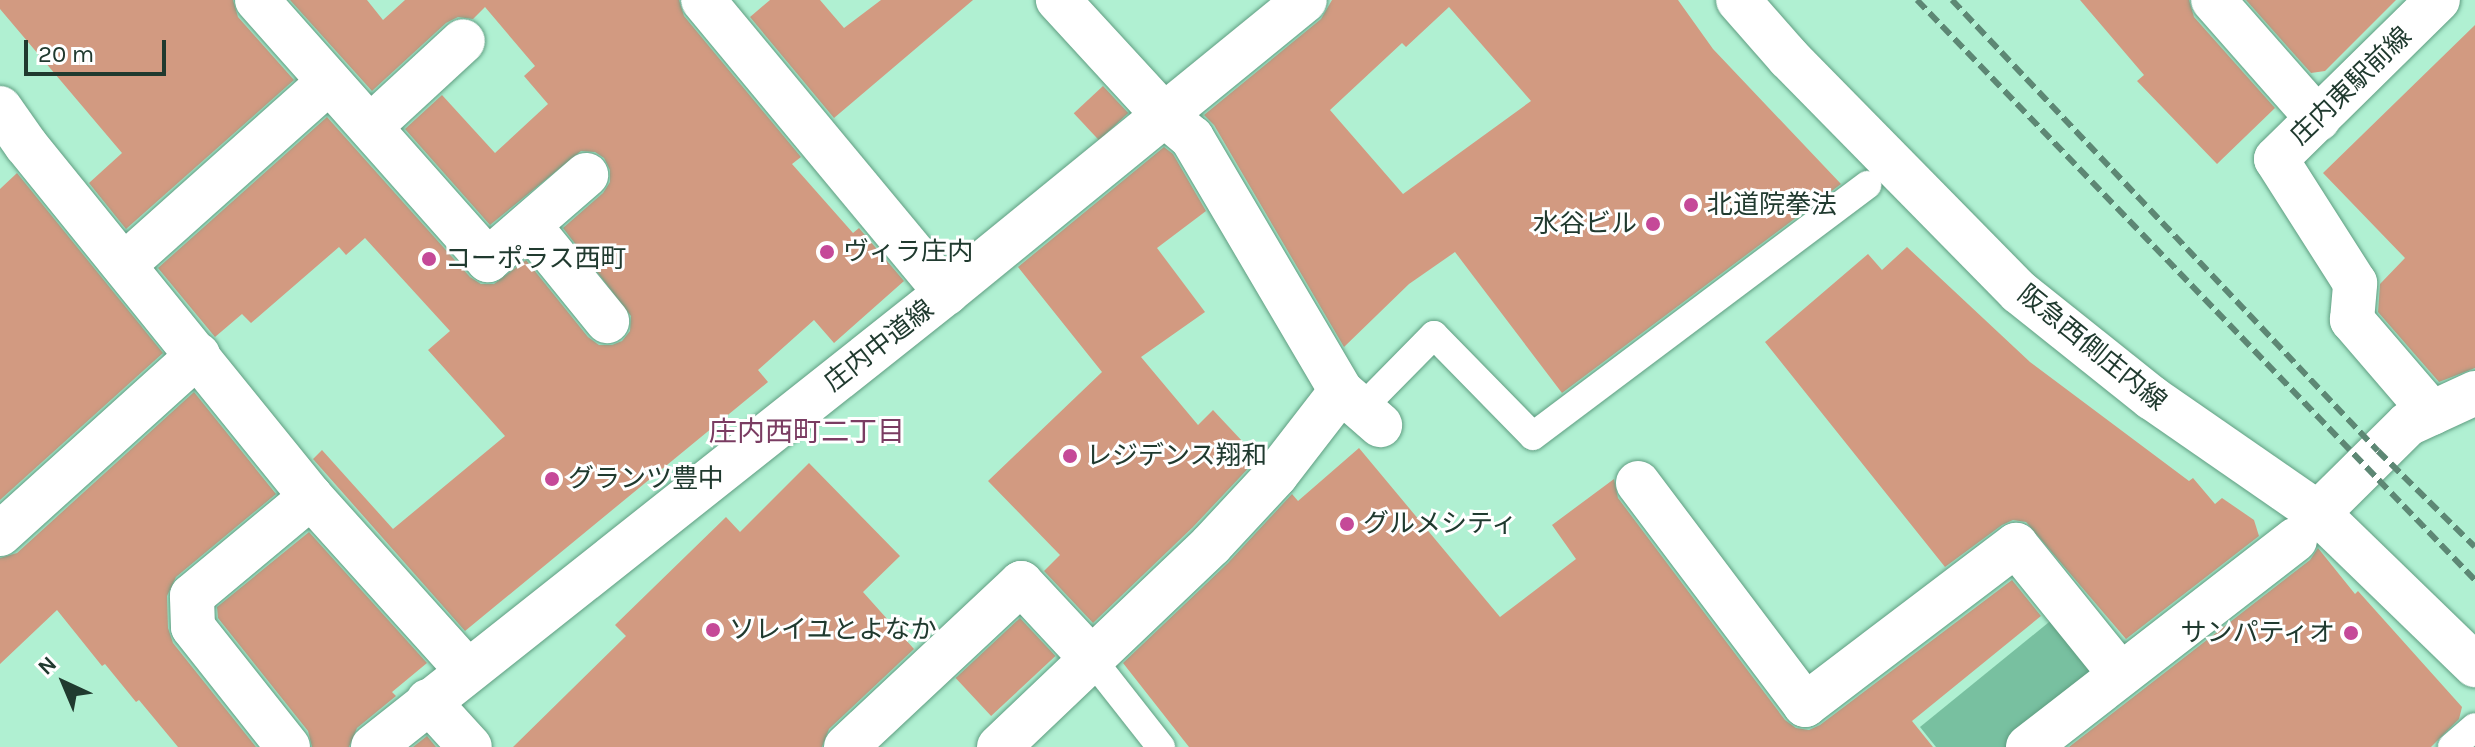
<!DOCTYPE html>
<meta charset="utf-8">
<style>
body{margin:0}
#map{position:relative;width:2475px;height:747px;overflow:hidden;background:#b0f0d2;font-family:Karla,"Noto Sans JP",sans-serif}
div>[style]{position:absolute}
.green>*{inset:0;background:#78c0a0}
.building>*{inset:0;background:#d29a81;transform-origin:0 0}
.roads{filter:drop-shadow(0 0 2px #5f9d81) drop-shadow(0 0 2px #5f9d81)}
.lane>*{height:28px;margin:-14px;padding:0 14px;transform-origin:14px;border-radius:14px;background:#fff}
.street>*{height:44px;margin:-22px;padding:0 22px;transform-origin:22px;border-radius:22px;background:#fff}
.secondary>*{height:44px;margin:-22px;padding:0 22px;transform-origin:22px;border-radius:22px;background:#fff}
.rail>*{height:6px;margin-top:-3px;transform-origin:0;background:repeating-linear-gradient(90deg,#5d8774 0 12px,transparent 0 18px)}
.dots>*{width:22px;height:22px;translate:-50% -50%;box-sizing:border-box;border:4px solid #fff;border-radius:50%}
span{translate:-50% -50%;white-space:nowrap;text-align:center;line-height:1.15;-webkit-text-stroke:6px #fff;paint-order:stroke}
.street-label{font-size:26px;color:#203a2f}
.poi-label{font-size:26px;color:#203a2f}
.left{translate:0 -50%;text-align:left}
.right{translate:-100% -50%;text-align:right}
.neighbourhood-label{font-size:28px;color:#7a3c62}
.north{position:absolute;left:24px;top:643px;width:80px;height:80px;-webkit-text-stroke:6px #fff;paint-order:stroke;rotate:316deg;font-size:22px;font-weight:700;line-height:32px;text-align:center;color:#203a2f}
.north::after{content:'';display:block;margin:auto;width:28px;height:36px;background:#203a2f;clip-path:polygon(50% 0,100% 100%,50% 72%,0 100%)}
.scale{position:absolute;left:24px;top:40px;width:142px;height:36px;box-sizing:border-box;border:4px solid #203a2f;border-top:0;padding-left:10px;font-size:24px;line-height:28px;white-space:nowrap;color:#203a2f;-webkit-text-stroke:6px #fff;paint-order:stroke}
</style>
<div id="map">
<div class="green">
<i style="clip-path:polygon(2054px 618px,2100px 675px,2010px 747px,1936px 747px,1920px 727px)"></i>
</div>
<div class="building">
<i style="clip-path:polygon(0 0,233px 0,238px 17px,294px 80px,126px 229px,89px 183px,122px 153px,0 9px)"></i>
<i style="clip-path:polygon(290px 0,367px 0,383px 20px,405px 0,679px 0,684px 16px,801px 157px,792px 164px,853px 233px,859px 228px,904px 281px,834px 343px,814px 320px,758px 370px,768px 382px,465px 631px,313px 459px,322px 450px,393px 529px,505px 436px,428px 350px,450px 331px,365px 238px,346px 255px,339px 247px,251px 323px,242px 314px,215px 337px,158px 268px,327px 117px,470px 277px,481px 284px,494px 284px,526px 260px,588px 337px,599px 345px,612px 345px,622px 341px,630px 331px,631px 316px,563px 228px,603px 193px,610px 182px,610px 170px,604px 158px,595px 152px,581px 151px,490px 225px,405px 129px,442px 95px,495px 153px,548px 104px,524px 76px,535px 66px,485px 7px,473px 19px,458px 17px,446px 23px,372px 91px)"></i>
<i style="clip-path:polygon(770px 0,820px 0,844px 28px,881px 0,973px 0,834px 118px,750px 17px)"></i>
<i style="clip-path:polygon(evenodd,1332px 0,1678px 0,1713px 49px,1841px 184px,1562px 393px,1455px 252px,1409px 284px,1344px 347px,1214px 125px,1204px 115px,1321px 19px,1332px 0,1449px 7px,1531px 101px,1403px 194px,1330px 110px,1402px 43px,1406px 47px,1449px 7px)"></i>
<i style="clip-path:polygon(2080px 0,2189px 0,2194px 17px,2275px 108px,2217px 164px,2137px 81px,2144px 75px)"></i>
<i style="clip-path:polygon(2246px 0,2396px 0,2325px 71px,2311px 73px)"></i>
<i style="clip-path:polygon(2475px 25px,2475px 368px,2439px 382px,2378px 312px,2380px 284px,2405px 258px,2323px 173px)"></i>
<i style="left:1103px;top:86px;width:37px;height:40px;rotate:47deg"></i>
<i style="clip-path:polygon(1164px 147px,1173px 154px,1206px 211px,1157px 248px,1205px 312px,1141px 357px,1198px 425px,1213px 410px,1258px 458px,1193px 527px,1093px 623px,1044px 571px,1060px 555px,988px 481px,1102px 372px,1018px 267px)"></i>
<i style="clip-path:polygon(17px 173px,163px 353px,0 500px,0 189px)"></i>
<i style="clip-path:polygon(1907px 247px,2030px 362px,2189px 481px,2193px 478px,2215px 504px,2222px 498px,2254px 520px,2259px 536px,2126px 639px,2026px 522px,2013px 520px,2002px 525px,1945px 567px,1765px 342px,1868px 254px,1882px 270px)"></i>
<i style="clip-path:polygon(194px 392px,276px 494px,176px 577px,167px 596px,168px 628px,173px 643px,256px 747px,178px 747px,139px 700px,136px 702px,105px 664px,102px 666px,57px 610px,0 664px,0 558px,17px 553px)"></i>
<i style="clip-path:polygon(1359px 448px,1500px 617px,1576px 559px,1552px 525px,1614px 479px,1618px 498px,1785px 720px,1796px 728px,1809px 730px,1820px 725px,2012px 580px,2041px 616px,1912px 721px,1933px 747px,1189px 747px,1123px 663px,1228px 563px,1292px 494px,1298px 501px)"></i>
<i style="clip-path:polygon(809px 463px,900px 556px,863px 592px,914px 649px,829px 729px,822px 747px,513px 747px,626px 636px,615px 625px,726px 517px,740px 532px)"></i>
<i style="clip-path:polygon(309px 532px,427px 663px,392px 692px,396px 696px,357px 728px,349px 747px,312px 747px,308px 731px,218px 618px,217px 607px)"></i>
<i style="clip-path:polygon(2318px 548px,2355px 594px,2358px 591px,2462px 707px,2459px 719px,2431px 747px,2069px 747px,2310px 560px)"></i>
<i style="left:1020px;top:618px;width:52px;height:88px;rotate:47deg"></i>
<i style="clip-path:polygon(427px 736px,436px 747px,413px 747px)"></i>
</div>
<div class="roads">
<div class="lane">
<i style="left:1361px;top:409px;width:104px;rotate:-45.4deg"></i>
<i style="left:1434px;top:335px;width:141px;rotate:45.6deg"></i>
<i style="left:1533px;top:436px;width:418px;rotate:-36.9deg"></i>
<i style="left:1091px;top:658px;width:113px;rotate:51.8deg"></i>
<i style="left:2452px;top:747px;width:30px;rotate:-41deg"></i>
</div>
<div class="street">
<i style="left:257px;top:0;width:348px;rotate:48.4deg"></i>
<i style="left:488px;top:260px;width:130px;rotate:-40.9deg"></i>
<i style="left:703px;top:0;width:381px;rotate:50.3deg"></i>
<i style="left:2213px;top:0;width:159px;rotate:48.6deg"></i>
<i style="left:0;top:108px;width:45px;rotate:54.9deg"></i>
<i style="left:26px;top:145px;width:453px;rotate:51deg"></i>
<i style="left:311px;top:497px;width:233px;rotate:48deg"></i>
<i style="left:371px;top:126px;width:125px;rotate:-42.7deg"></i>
<i style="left:529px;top:225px;width:124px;rotate:50.9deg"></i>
<i style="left:124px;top:265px;width:275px;rotate:-41.8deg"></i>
<i style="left:1341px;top:391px;width:52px;rotate:41.1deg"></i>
<i style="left:2432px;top:413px;width:123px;rotate:-130.7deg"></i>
<i style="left:2352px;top:320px;width:37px;rotate:-85deg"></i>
<i style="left:2355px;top:283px;width:147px;rotate:-122.5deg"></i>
<i style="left:2276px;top:159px;width:227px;rotate:-44.5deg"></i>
<i style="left:1638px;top:483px;width:278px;rotate:53deg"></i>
<i style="left:1805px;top:705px;width:265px;rotate:-37.2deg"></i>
<i style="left:2016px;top:545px;width:166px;rotate:51.1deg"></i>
<i style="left:2318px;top:513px;width:127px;rotate:-44.7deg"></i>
<i style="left:2408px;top:424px;width:74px;rotate:-24.8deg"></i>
<i style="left:0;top:534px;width:267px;rotate:-42.1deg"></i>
<i style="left:428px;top:701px;width:62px;rotate:47.6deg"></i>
<i style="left:288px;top:747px;width:153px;rotate:-128.4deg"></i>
<i style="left:193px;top:627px;width:31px;rotate:-92deg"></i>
<i style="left:192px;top:596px;width:155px;rotate:-39.8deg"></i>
<i style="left:373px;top:747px;width:731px;rotate:-38.39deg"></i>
<i style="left:946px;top:293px;width:463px;rotate:-39.2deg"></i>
<i style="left:846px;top:747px;width:240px;rotate:-43.1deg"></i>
<i style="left:1021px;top:583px;width:103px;rotate:47deg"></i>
<i style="left:999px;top:747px;width:293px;rotate:-43.6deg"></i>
<i style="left:1211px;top:545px;width:96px;rotate:-47.1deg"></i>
<i style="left:1276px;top:475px;width:106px;rotate:-52.3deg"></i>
<i style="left:1341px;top:391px;width:294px;rotate:-120.5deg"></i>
<i style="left:1192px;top:138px;width:39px;rotate:-140deg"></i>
<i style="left:1162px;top:113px;width:154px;rotate:-132.6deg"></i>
<i style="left:2028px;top:747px;width:338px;rotate:-37.8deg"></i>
</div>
<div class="secondary">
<i style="left:1738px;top:0;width:77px;rotate:48.7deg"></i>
<i style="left:1789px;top:58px;width:328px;rotate:45.5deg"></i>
<i style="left:2019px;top:292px;width:170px;rotate:38.6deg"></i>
<i style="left:2152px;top:398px;width:202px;rotate:34.7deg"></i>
<i style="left:2318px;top:513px;width:219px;rotate:44.1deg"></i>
</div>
</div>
<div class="rail">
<i style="left:1917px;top:0;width:805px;rotate:46.11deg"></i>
<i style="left:1952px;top:0;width:620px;rotate:46.63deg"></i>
<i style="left:2378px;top:451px;width:136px;rotate:44.7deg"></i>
</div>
<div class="dots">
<i style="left:1691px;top:205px;background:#c54998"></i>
<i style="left:1653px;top:224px;background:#c54998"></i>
<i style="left:827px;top:252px;background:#c54998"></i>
<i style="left:429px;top:259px;background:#c54998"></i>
<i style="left:1070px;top:456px;background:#c54998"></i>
<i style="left:552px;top:479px;background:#c54998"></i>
<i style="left:1347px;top:524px;background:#c54998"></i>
<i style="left:713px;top:630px;background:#c54998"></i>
<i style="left:2351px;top:633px;background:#c54998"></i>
</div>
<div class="street-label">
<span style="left:2351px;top:86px;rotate:-44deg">庄内東駅前線</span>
<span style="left:879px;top:346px;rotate:-38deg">庄内中道線</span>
<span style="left:2092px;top:348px;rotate:39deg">阪急西側庄内線</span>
</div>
<div class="poi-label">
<span class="left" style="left:1707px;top:205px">北道院拳法</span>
<span class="right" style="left:1637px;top:224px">水谷ビル</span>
<span class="left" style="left:843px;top:252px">ヴィラ庄内</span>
<span class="left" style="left:445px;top:259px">コーポラス西町</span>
<span class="left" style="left:1086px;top:456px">レジデンス翔和</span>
<span class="left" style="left:568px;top:479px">グランツ豊中</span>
<span class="left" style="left:1363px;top:524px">グルメシティ</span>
<span class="left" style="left:729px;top:630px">ソレイユとよなか</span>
<span class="right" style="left:2335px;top:633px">サンパティオ</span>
</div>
<div class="neighbourhood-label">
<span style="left:807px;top:432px">庄内西町二丁目</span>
</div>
<div class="north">N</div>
<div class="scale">20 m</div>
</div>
